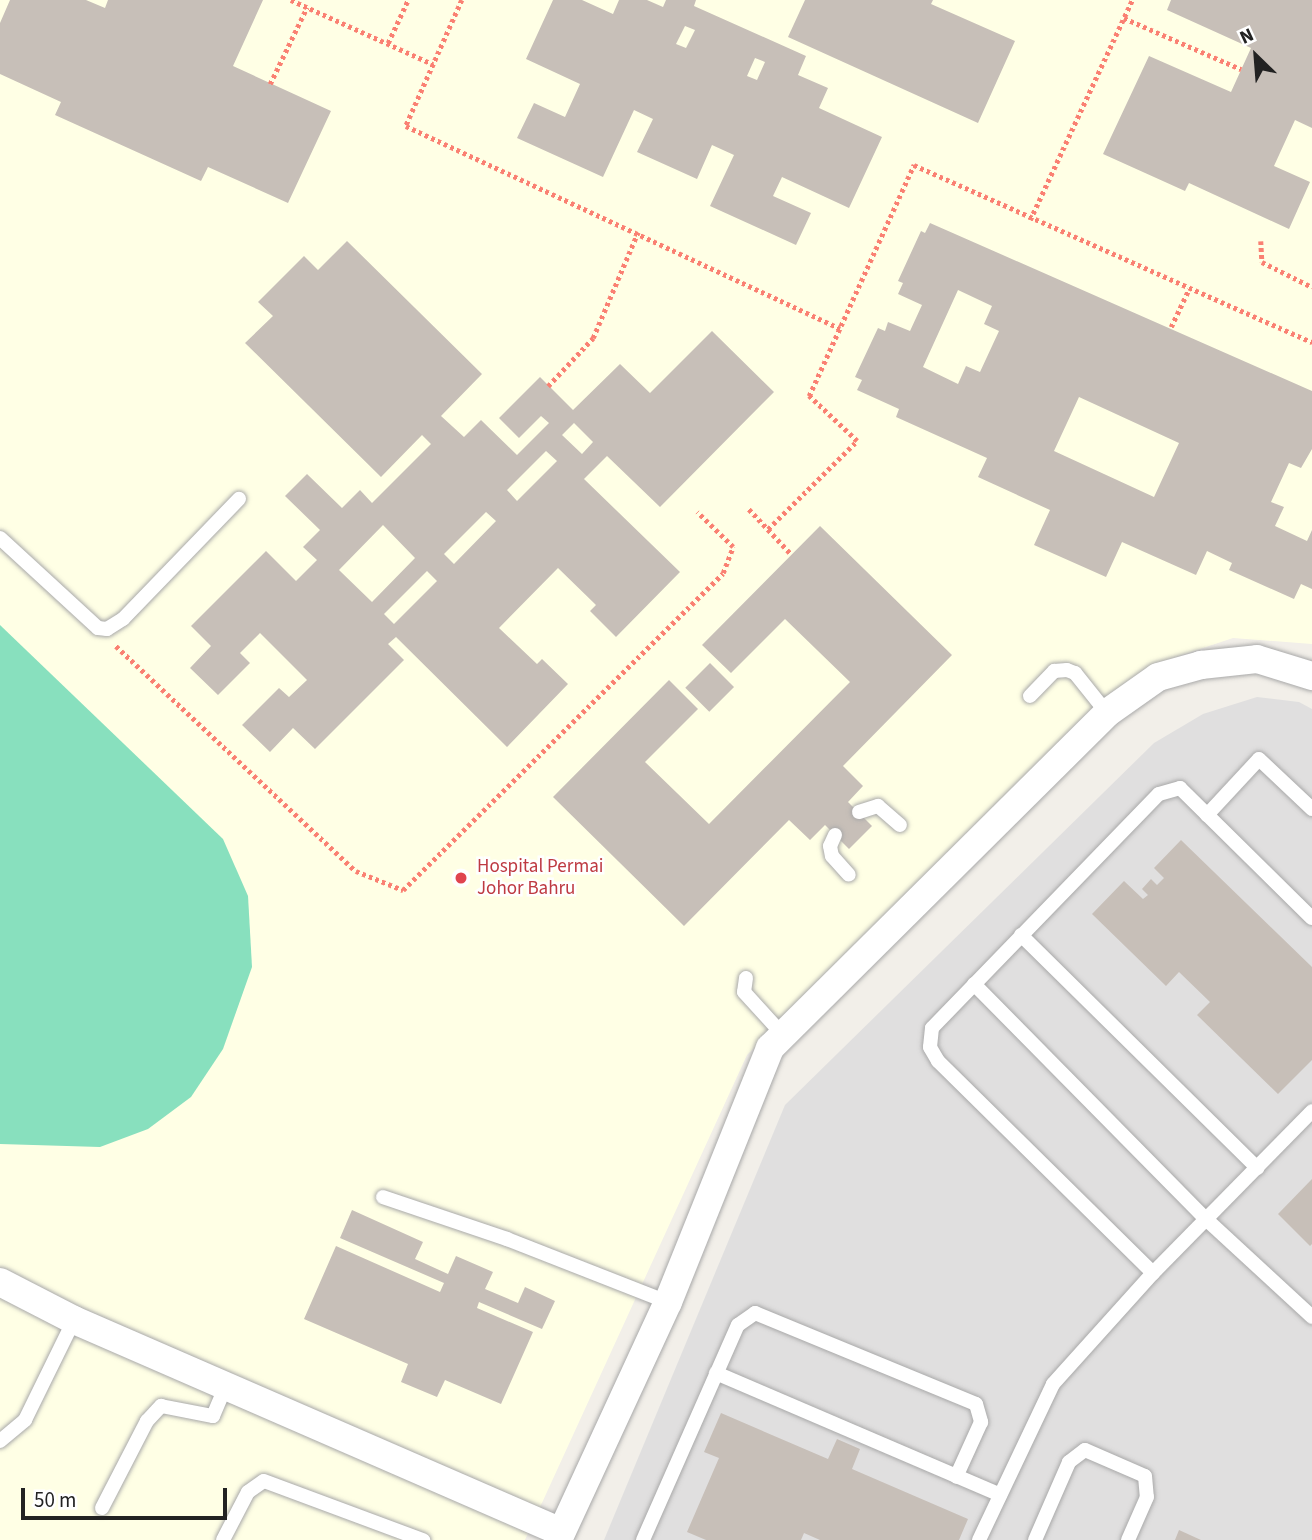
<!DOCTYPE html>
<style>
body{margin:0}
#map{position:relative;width:1312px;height:1540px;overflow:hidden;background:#f2efe9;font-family:"Source Sans 3",sans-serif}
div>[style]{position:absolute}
.residential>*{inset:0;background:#e0dfdf}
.education>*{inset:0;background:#ffffe5}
.pitch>*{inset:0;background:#88e0be}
.building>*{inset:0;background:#c7bfb8;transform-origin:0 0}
.path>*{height:4.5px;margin-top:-2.25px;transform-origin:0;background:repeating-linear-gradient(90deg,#fa8072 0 3.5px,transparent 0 7px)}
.roads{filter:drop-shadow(0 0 2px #a9a9a9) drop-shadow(0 0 2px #a9a9a9)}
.service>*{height:14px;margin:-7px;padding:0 7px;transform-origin:7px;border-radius:7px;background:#fff}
.minor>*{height:28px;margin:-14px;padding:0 14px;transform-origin:14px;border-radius:14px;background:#fff}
.dots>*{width:19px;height:19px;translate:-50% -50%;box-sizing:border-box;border:4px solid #fff;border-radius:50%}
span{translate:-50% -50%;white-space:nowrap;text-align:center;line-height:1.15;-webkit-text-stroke:5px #fff;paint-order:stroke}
.health-label{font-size:19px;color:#be3a42}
.left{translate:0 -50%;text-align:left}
.north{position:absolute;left:1221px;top:21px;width:70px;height:70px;-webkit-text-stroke:5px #fff;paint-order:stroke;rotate:335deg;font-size:19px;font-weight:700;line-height:28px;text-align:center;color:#222}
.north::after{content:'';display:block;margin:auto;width:24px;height:32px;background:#222;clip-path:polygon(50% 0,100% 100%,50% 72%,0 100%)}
.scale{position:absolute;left:21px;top:1488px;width:206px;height:32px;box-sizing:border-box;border:4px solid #222;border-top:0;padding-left:9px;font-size:21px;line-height:24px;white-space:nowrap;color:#222;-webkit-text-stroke:5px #fff;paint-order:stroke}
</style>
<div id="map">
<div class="residential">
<i style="clip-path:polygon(1257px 697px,1299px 702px,1312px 709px,1312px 1540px,604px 1540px,785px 1105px,1154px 743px,1203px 714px)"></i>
</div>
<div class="education">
<i style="clip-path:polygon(0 0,1312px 0,1312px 644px,1233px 638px,1167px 660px,1099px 701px,747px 1055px,525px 1540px,0 1540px)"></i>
</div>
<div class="pitch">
<i style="clip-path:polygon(0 625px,223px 839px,248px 896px,252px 967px,223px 1049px,191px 1097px,148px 1129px,100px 1147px,0 1144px)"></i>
</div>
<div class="building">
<i style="clip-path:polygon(10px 0,86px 0,105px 8px,108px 0,263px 0,233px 66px,331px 111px,288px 203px,208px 167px,201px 181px,55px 115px,61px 102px,0 74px,0 23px)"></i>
<i style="clip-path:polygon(evenodd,553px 0,582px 0,613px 14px,619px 0,647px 0,663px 7px,666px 0,696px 0,694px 6px,806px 56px,798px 75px,828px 88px,819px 108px,882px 137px,849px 208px,782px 177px,773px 196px,811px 213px,796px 245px,710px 206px,734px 155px,712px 145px,697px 179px,637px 152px,653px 119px,634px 110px,603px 177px,517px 138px,534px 103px,565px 117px,580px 84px,526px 59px,553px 0,685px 26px,695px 30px,686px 48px,676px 44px,685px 26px,553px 0,755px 58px,765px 62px,757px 80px,747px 76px,755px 58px)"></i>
<i style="clip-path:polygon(805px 0,933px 0,931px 4px,1015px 41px,978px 123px,788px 37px)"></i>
<i style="clip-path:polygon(1171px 0,1312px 0,1312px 128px,1295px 120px,1274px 166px,1310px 182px,1289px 229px,1189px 183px,1185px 191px,1103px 154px,1149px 56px,1231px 92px,1251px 48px,1167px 10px)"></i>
<i style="clip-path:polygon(evenodd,930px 223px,1312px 391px,1312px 449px,1301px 468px,1289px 463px,1271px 502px,1284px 507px,1275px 526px,1307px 541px,1312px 530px,1312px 589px,1301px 584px,1294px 599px,1229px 570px,1232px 563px,1207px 551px,1196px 575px,1122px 542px,1106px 577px,1034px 545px,1050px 510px,978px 477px,987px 458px,896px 417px,899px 409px,857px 390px,862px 380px,855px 377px,878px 328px,885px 331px,888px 322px,910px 331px,922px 305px,898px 294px,903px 283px,898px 281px,921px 231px,925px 233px,930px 223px,958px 290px,992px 306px,984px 324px,999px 331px,980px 372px,966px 366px,958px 384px,923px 367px,958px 290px,930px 223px,1079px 397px,1179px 443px,1154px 497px,1054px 451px,1079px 397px)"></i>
<i style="clip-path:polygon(evenodd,347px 241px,482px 374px,441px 416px,464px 437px,481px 420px,517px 455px,549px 423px,541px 416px,519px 438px,499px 418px,540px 377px,573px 410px,620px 364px,650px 393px,712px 331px,774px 392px,660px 507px,607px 456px,584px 479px,680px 572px,616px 637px,590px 611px,596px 605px,558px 568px,499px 628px,537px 664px,542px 659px,568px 684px,507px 747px,396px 637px,388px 644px,404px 660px,315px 749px,293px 728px,270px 752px,242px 725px,279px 688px,289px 697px,307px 680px,260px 633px,240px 653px,250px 663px,218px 695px,190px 668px,211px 646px,191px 626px,266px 551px,296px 581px,317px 560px,303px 547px,320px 530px,285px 496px,307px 474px,342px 508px,360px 490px,372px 503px,431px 444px,422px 435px,381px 477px,245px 343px,273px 316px,258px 302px,304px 256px,318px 270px,347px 241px,574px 423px,593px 442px,582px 454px,562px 435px,574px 423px,347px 241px,546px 451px,557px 461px,517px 501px,507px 490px,546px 451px,347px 241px,486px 512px,496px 521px,454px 564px,444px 554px,486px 512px,347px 241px,383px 525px,415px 558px,372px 602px,339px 570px,383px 525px,347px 241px,427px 571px,437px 581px,394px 624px,384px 614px,427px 571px)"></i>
<i style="clip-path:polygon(820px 526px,952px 655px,843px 766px,863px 786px,848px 802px,872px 826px,849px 849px,825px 825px,810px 840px,789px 820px,684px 926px,553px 797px,669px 680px,698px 709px,645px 762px,709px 824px,850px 682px,785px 619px,731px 673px,702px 645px)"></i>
<i style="left:710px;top:663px;width:34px;height:35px;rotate:45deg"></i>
<i style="clip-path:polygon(1181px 840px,1312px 967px,1312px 1060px,1278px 1094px,1197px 1015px,1210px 1002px,1179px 972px,1166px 986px,1092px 914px,1124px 881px,1143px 899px,1148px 895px,1142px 889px,1151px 879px,1157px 885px,1164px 878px,1154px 868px)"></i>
<i style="clip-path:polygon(1312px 1179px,1312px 1244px,1310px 1246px,1278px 1214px)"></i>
<i style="clip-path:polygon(352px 1210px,423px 1242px,415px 1259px,448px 1274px,456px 1256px,493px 1272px,485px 1289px,518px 1303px,525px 1287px,555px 1301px,542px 1329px,479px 1302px,477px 1308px,533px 1332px,501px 1404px,445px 1380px,437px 1397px,401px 1382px,408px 1364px,304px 1319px,336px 1246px,440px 1292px,444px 1283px,340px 1238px)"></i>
<i style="clip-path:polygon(721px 1413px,828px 1459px,837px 1439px,860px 1449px,852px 1469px,968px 1519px,959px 1540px,820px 1540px,804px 1533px,801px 1540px,706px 1540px,687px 1532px,719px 1458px,704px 1452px)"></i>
<i style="clip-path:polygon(1179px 1530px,1201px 1540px,1175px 1540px)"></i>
</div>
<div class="path">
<i style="left:291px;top:0;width:156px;rotate:24.3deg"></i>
<i style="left:462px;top:0;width:138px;rotate:114deg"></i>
<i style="left:406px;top:126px;width:479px;rotate:25deg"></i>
<i style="left:1124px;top:18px;width:128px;rotate:23.6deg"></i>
<i style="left:388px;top:43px;width:47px;rotate:-65.1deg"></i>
<i style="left:270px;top:84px;width:85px;rotate:-64.3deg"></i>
<i style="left:1030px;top:220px;width:242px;rotate:-65.1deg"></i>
<i style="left:1261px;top:241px;width:21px;rotate:87deg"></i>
<i style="left:1262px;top:262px;width:56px;rotate:26.6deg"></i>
<i style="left:1171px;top:327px;width:42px;rotate:-64.7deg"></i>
<i style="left:548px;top:386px;width:66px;rotate:-46.8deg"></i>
<i style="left:593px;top:338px;width:115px;rotate:-67deg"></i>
<i style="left:749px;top:509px;width:63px;rotate:46.9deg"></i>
<i style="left:768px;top:529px;width:125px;rotate:-44.7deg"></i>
<i style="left:857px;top:441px;width:66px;rotate:-136.8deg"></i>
<i style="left:809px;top:396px;width:254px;rotate:-65.6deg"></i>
<i style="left:914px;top:165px;width:436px;rotate:24deg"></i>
<i style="left:116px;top:646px;width:329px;rotate:43.2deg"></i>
<i style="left:356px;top:871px;width:51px;rotate:22deg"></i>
<i style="left:403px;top:890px;width:450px;rotate:-44.7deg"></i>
<i style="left:723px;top:573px;width:28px;rotate:-69deg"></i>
<i style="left:733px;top:547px;width:50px;rotate:-135.8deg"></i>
</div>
<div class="roads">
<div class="service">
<i style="left:0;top:538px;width:133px;rotate:42.6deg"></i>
<i style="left:98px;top:628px;width:9px;rotate:6deg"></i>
<i style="left:107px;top:629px;width:19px;rotate:-32deg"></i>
<i style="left:123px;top:619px;width:167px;rotate:-46deg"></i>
<i style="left:1030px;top:696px;width:35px;rotate:-46deg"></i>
<i style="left:1054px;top:671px;width:13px;rotate:-4deg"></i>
<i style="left:1067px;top:670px;width:9px;rotate:21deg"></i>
<i style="left:1075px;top:673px;width:51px;rotate:51.3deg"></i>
<i style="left:859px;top:812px;width:20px;rotate:-18deg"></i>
<i style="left:878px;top:806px;width:29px;rotate:41deg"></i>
<i style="left:1207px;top:815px;width:76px;rotate:-47.1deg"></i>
<i style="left:1259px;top:759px;width:73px;rotate:43.3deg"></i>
<i style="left:835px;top:835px;width:12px;rotate:114deg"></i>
<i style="left:830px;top:846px;width:10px;rotate:79deg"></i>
<i style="left:832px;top:856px;width:25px;rotate:48deg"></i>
<i style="left:1021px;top:935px;width:332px;rotate:44.6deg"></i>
<i style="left:746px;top:978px;width:14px;rotate:98deg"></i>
<i style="left:744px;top:992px;width:59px;rotate:47.7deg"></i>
<i style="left:974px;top:984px;width:332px;rotate:45.4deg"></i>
<i style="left:1207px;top:1220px;width:143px;rotate:42.7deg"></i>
<i style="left:383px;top:1197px;width:131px;rotate:18.7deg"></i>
<i style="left:507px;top:1239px;width:173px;rotate:21.4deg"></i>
<i style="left:1153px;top:1273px;width:302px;rotate:-135.4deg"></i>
<i style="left:938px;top:1061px;width:16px;rotate:-120deg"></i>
<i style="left:930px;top:1047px;width:19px;rotate:-84deg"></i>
<i style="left:932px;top:1028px;width:326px;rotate:-45.9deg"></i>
<i style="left:1159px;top:794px;width:22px;rotate:-16deg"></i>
<i style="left:1180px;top:788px;width:185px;rotate:44.6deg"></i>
<i style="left:716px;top:1373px;width:309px;rotate:23.2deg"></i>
<i style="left:0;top:1441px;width:33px;rotate:-40deg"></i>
<i style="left:25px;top:1420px;width:111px;rotate:-63.9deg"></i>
<i style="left:102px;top:1508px;width:98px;rotate:-62.7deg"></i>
<i style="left:147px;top:1421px;width:21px;rotate:-47deg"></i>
<i style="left:161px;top:1406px;width:53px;rotate:10.9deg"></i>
<i style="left:213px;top:1416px;width:34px;rotate:-67deg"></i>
<i style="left:223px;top:1540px;width:54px;rotate:-62.5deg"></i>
<i style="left:248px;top:1492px;width:19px;rotate:-35deg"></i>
<i style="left:264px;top:1481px;width:170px;rotate:20.4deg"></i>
<i style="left:643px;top:1540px;width:235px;rotate:-66.2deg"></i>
<i style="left:738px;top:1325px;width:21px;rotate:-35deg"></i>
<i style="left:755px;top:1313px;width:239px;rotate:22.4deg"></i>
<i style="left:976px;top:1404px;width:19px;rotate:74deg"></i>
<i style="left:981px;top:1422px;width:60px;rotate:114.4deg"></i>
<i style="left:979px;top:1540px;width:173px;rotate:-64.6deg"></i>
<i style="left:1053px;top:1384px;width:149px;rotate:-48deg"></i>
<i style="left:1153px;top:1273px;width:227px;rotate:-45.5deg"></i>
<i style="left:1035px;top:1540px;width:85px;rotate:-66.4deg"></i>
<i style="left:1069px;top:1462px;width:20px;rotate:-37deg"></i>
<i style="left:1085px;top:1450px;width:65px;rotate:23.4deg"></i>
<i style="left:1145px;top:1476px;width:21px;rotate:85deg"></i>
<i style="left:1147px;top:1497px;width:47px;rotate:113.8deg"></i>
</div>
<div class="minor">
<i style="left:0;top:1282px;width:83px;rotate:27.2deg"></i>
<i style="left:74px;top:1320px;width:531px;rotate:23.52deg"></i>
<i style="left:558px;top:1540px;width:262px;rotate:-65.2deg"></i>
<i style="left:668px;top:1302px;width:274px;rotate:-68.1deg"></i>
<i style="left:770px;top:1048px;width:475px;rotate:-44.8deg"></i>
<i style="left:1107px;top:713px;width:62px;rotate:-35.2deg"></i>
<i style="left:1158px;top:677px;width:45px;rotate:-15.6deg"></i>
<i style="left:1201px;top:665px;width:56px;rotate:-6.1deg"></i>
<i style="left:1257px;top:659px;width:58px;rotate:17.2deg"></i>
</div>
</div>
<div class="dots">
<i style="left:461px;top:878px;background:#e0444e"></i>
</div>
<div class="health-label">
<span class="left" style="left:477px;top:878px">Hospital Permai<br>Johor Bahru</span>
</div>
<div class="north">N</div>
<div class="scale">50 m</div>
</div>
